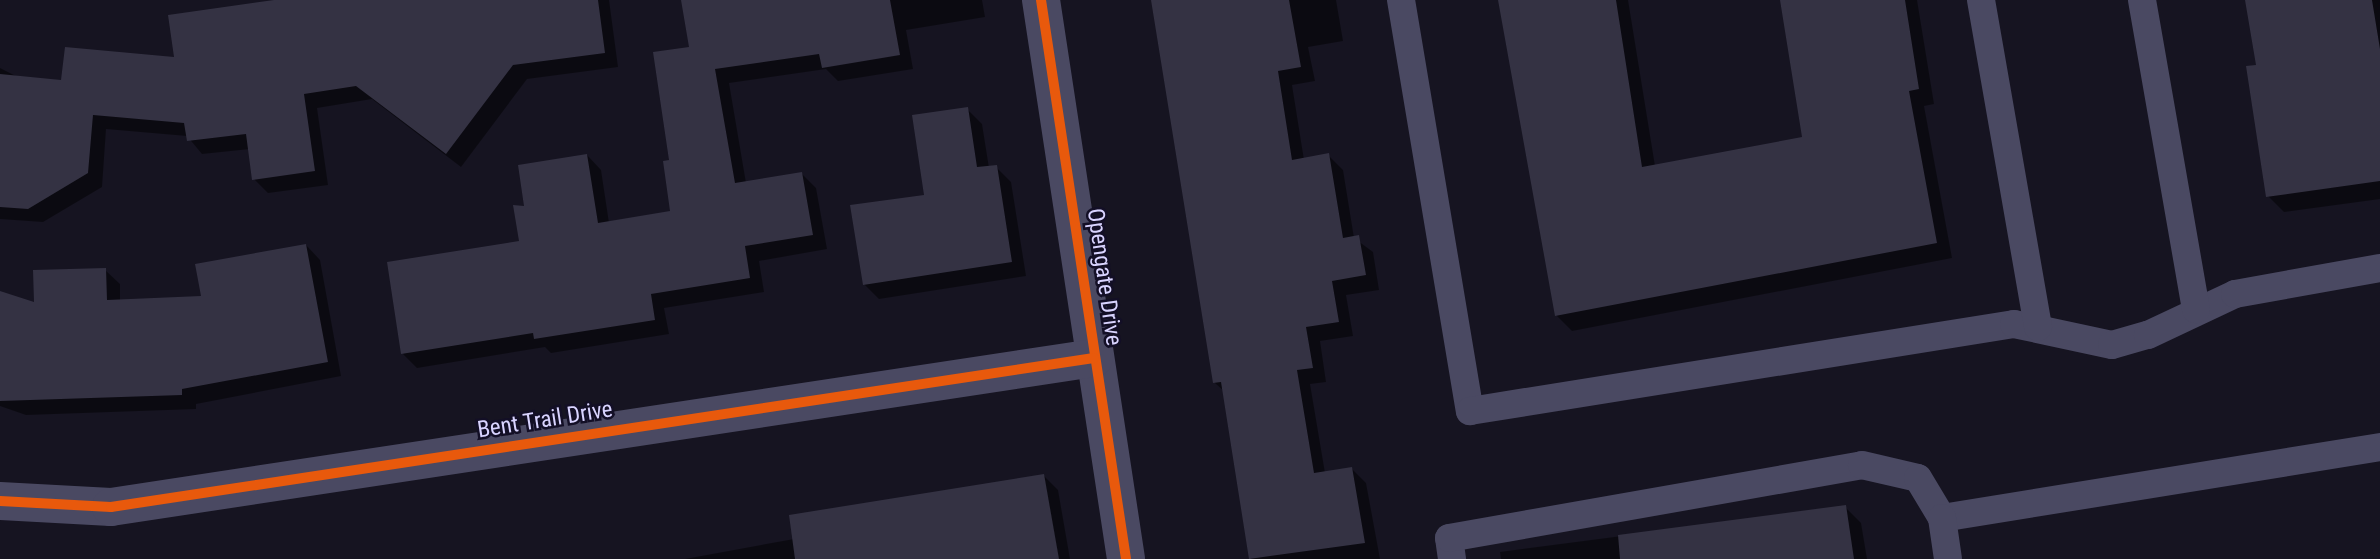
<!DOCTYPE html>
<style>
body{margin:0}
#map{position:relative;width:2380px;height:559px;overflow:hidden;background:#161421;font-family:"Roboto Condensed",sans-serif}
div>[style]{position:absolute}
.shadow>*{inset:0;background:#0007}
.building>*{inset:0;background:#343243}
.service>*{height:28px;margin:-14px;padding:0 14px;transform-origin:14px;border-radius:14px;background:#4a4962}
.minor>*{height:38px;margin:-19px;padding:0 19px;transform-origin:19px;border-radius:19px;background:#4a4962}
.cycleway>*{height:10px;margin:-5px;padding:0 5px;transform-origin:5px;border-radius:5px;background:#e8590c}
span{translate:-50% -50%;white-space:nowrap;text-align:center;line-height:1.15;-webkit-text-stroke:5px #130f26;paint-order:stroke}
.street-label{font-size:23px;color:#d9d4ff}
</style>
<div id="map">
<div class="shadow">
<i style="clip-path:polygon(287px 0,609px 0,618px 67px,527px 79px,461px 167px,372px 99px,317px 108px,328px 185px,268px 193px,254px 179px,250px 149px,202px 154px,187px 136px,106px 129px,102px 187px,43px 222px,0 219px,0 68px,61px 99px,176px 58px)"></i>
<i style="clip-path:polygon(683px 0,982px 0,985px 17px,906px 30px,913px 69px,838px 81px,826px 69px,729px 83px,746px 183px,802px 174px,816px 188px,827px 249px,759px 261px,764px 292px,664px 308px,669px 334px,551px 353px,545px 347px,417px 368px,403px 354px,521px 243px,526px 208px,587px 155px,601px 170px,609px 223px,672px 212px,671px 162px,691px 49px)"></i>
<i style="clip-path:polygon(1153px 0,1336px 0,1343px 41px,1308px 47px,1315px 81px,1292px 85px,1304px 160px,1328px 155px,1343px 170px,1354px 238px,1373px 252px,1379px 290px,1346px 295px,1353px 336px,1320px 341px,1326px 382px,1310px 384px,1325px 473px,1352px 469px,1366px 483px,1380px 559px,1251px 559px,1225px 392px,1215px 383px)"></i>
<i style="clip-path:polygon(1502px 0,1628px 0,1655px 166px,1804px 138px,1782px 0,1917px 0,1934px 104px,1924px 106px,1952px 258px,1572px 331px,1556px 315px)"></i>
<i style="clip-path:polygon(2247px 0,2380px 0,2380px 199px,2284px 212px,2268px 196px,2258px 66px)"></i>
<i style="clip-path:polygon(967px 109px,982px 124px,989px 168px,996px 167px,1011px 182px,1026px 276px,879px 299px,864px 284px,926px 196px)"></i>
<i style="clip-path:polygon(306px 245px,320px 260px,341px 376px,196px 404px,196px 409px,26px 415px,0 406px,0 293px,36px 305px,105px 270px,120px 284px,120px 302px,203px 298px)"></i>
<i style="clip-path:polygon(1044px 476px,1058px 490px,1070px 559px,685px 559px,794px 539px)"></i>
<i style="clip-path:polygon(1845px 507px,1861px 523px,1867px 559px,1501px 559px,1500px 552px)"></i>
</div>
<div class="building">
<i style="clip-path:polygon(274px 0,598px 0,605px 53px,513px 65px,446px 154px,356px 86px,304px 94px,315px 171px,252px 180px,246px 134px,187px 141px,184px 123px,93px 115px,88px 173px,28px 209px,0 207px,0 74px,61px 80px,65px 47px,174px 57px,168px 15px)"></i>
<i style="clip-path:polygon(681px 0,890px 0,900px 55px,822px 68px,819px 54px,715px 69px,735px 183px,802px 172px,813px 235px,745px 246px,750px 278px,651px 294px,655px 320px,534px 339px,533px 333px,401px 354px,387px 262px,519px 241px,513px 205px,524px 206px,518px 165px,587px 154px,598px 223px,670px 211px,663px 161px,669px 160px,653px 52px,689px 47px)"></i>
<i style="clip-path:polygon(1151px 0,1289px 0,1301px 67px,1278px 71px,1292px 160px,1329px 153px,1343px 238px,1359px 235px,1366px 275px,1332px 281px,1339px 322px,1306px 327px,1313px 368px,1297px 370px,1314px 473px,1352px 467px,1365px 543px,1249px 559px,1221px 382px,1213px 383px)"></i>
<i style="clip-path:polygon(1498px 0,1616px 0,1642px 167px,1802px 137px,1780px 0,1905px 0,1919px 89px,1909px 91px,1937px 243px,1555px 316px)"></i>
<i style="clip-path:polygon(2245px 0,2372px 0,2380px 49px,2380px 181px,2266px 197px,2246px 66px,2256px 65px)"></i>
<i style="clip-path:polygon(968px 107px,977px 167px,997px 165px,1012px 262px,863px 285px,850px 205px,924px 195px,912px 115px)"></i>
<i style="clip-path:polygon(306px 244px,328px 362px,182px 389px,182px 395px,0 401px,0 291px,34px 302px,33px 270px,106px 268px,107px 300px,201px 296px,195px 264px)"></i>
<i style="clip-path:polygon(1044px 474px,1059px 559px,795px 559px,789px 515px)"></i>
<i style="clip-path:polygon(1846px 505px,1854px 559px,1620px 559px,1618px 535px)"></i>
</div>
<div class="service">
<i style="left:1401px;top:0;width:417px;rotate:80.5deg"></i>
<i style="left:1470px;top:411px;width:551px;rotate:-9.09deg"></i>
<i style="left:2014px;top:324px;width:100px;rotate:12.1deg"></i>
<i style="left:2112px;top:345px;width:37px;rotate:-16deg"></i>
<i style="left:2148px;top:335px;width:96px;rotate:-25.2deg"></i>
<i style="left:2235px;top:294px;width:147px;rotate:-10.2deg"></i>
<i style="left:1981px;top:0;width:332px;rotate:80.1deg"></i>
<i style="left:2142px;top:0;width:314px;rotate:80.1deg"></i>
<i style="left:1942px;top:518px;width:444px;rotate:-9.2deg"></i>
<i style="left:1452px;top:559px;width:21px;rotate:-98deg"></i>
<i style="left:1449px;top:538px;width:419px;rotate:-10deg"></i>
<i style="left:1862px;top:465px;width:57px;rotate:13.1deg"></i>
<i style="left:1918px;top:478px;width:47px;rotate:59deg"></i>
<i style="left:1942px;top:518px;width:41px;rotate:81.7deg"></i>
</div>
<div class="minor">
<i style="left:1041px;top:0;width:565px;rotate:81.35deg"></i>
<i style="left:0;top:501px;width:111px;rotate:3.1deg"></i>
<i style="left:111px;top:507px;width:994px;rotate:-8.62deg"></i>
</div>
<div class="cycleway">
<i style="left:1041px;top:0;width:565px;rotate:81.35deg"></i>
<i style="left:0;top:501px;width:111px;rotate:3.1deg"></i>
<i style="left:111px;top:507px;width:994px;rotate:-8.62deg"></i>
</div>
<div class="street-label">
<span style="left:1104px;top:277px;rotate:82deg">Opengate Drive</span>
<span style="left:545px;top:420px;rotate:-9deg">Bent Trail Drive</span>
</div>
</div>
